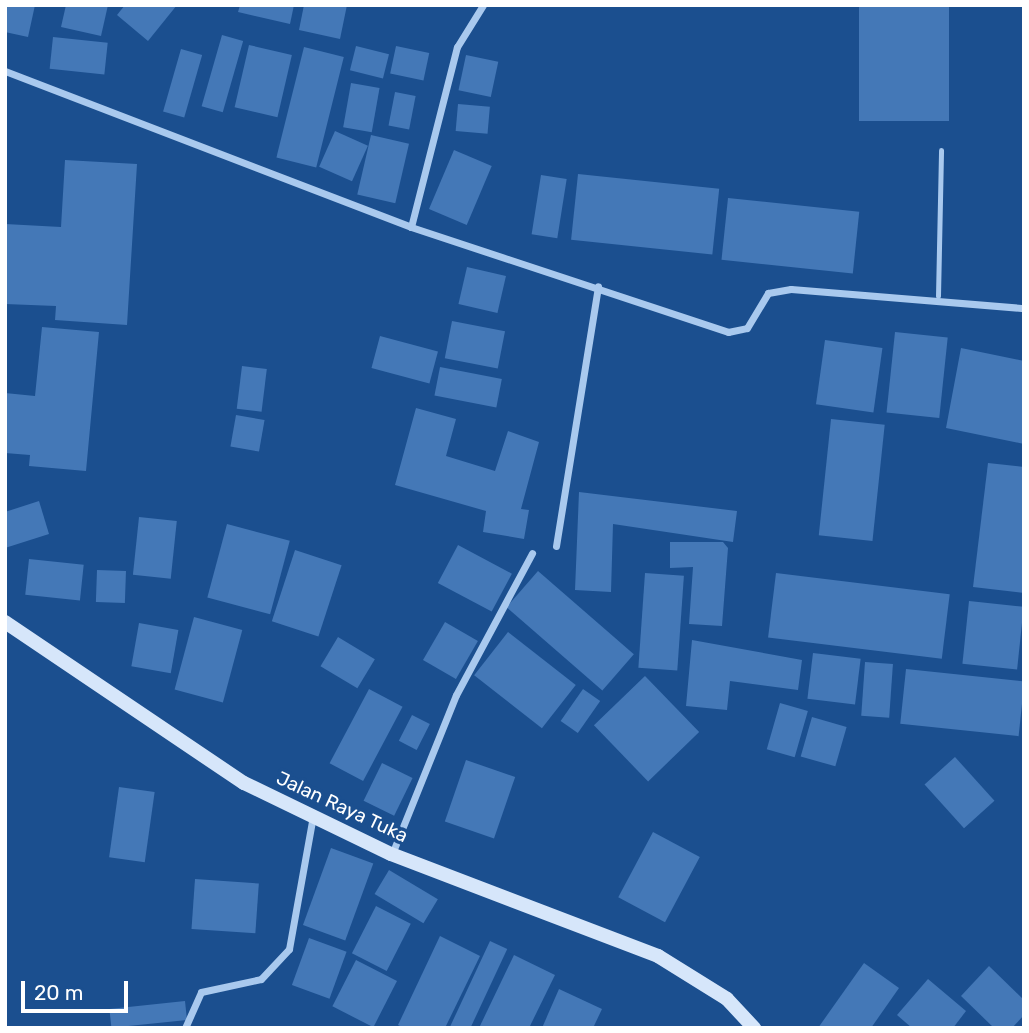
<!DOCTYPE html>
<style>
body{margin:0}
#map{position:relative;width:1029px;height:1033px;overflow:hidden;background:#1b4f8f;font-family:Rubik,sans-serif}
div>[style]{position:absolute}
.building>*{inset:0;background:#4478b7;transform-origin:0 0}
.lane>*{height:5px;margin:-2.5px;padding:0 2.5px;transform-origin:2.5px;border-radius:2.5px;background:#a9c9ee}
.street>*{height:7px;margin:-3.5px;padding:0 3.5px;transform-origin:3.5px;border-radius:3.5px;background:#a9c9ee}
.secondary>*{height:14px;margin:-7px;padding:0 7px;transform-origin:7px;border-radius:7px;background:#d6e6fa}
span{translate:-50% -50%;white-space:nowrap;text-align:center;line-height:1.15;-webkit-text-stroke:7px #1b4f8f;paint-order:stroke}
.street-label{font-size:19px;color:#fff}
.frame{position:absolute;inset:0;border:7px solid #fff;pointer-events:none}
.scale{position:absolute;left:21px;top:981px;width:107px;height:32px;box-sizing:border-box;border:4px solid #fff;border-top:0;padding-left:9px;font-size:21px;line-height:24px;white-space:nowrap;color:#fff;-webkit-text-stroke:5px #1b4f8f;paint-order:stroke}
</style>
<div id="map">
<div class="building">
<i style="clip-path:polygon(5px 5px,35px 5px,28px 37px,5px 32px)"></i>
<i style="clip-path:polygon(66px 5px,108px 5px,101px 36px,61px 27px)"></i>
<i style="clip-path:polygon(125px 5px,177px 5px,148px 41px,117px 15px)"></i>
<i style="clip-path:polygon(240px 5px,294px 5px,290px 24px,238px 12px)"></i>
<i style="clip-path:polygon(304px 5px,347px 5px,340px 39px,299px 30px)"></i>
<i style="left:859px;top:5px;width:90px;height:116px"></i>
<i style="left:222px;top:35px;width:22px;height:74px;rotate:16deg"></i>
<i style="left:53px;top:37px;width:55px;height:32px;rotate:6deg"></i>
<i style="left:249px;top:45px;width:44px;height:64px;rotate:13deg"></i>
<i style="left:356px;top:46px;width:34px;height:25px;rotate:14deg"></i>
<i style="left:396px;top:46px;width:34px;height:28px;rotate:12deg"></i>
<i style="left:304px;top:47px;width:41px;height:114px;rotate:14deg"></i>
<i style="left:181px;top:49px;width:22px;height:65px;rotate:16deg"></i>
<i style="left:466px;top:55px;width:33px;height:36px;rotate:12deg"></i>
<i style="left:351px;top:83px;width:29px;height:45px;rotate:10deg"></i>
<i style="left:395px;top:92px;width:21px;height:34px;rotate:11deg"></i>
<i style="left:458px;top:104px;width:32px;height:27px;rotate:5deg"></i>
<i style="left:335px;top:131px;width:36px;height:39px;rotate:24deg"></i>
<i style="left:371px;top:135px;width:39px;height:61px;rotate:13deg"></i>
<i style="left:454px;top:150px;width:41px;height:64px;rotate:23deg"></i>
<i style="clip-path:polygon(65px 160px,137px 164px,127px 325px,55px 320px,56px 306px,5px 304px,5px 224px,61px 227px)"></i>
<i style="left:578px;top:174px;width:142px;height:66px;rotate:6deg"></i>
<i style="left:541px;top:175px;width:26px;height:60px;rotate:9deg"></i>
<i style="left:728px;top:198px;width:132px;height:62px;rotate:6deg"></i>
<i style="left:467px;top:267px;width:40px;height:38px;rotate:13deg"></i>
<i style="left:452px;top:321px;width:54px;height:38px;rotate:11deg"></i>
<i style="clip-path:polygon(42px 327px,99px 332px,86px 471px,29px 466px,30px 455px,5px 453px,5px 393px,35px 396px)"></i>
<i style="left:895px;top:332px;width:53px;height:81px;rotate:6deg"></i>
<i style="left:380px;top:336px;width:60px;height:33px;rotate:15deg"></i>
<i style="left:825px;top:340px;width:58px;height:65px;rotate:8deg"></i>
<i style="clip-path:polygon(961px 348px,1024px 361px,1024px 444px,946px 428px)"></i>
<i style="left:242px;top:366px;width:25px;height:43px;rotate:7deg"></i>
<i style="left:440px;top:367px;width:63px;height:29px;rotate:11deg"></i>
<i style="clip-path:polygon(416px 408px,456px 419px,446px 456px,495px 471px,508px 431px,539px 442px,521px 509px,529px 510px,524px 539px,483px 532px,486px 511px,395px 485px)"></i>
<i style="left:236px;top:415px;width:29px;height:32px;rotate:10deg"></i>
<i style="left:831px;top:419px;width:54px;height:117px;rotate:6deg"></i>
<i style="clip-path:polygon(988px 463px,1024px 467px,1024px 593px,973px 587px)"></i>
<i style="clip-path:polygon(579px 492px,737px 511px,733px 542px,613px 524px,611px 592px,575px 590px)"></i>
<i style="clip-path:polygon(39px 501px,49px 534px,5px 548px,5px 512px)"></i>
<i style="left:139px;top:517px;width:38px;height:58px;rotate:6deg"></i>
<i style="left:227px;top:524px;width:65px;height:76px;rotate:15deg"></i>
<i style="clip-path:polygon(670px 542px,723px 542px,728px 548px,722px 626px,689px 624px,693px 567px,670px 568px)"></i>
<i style="left:458px;top:545px;width:61px;height:43px;rotate:28deg"></i>
<i style="left:295px;top:550px;width:49px;height:75px;rotate:18deg"></i>
<i style="left:29px;top:559px;width:55px;height:36px;rotate:6deg"></i>
<i style="left:97px;top:570px;width:29px;height:32px;rotate:2deg"></i>
<i style="left:538px;top:571px;width:127px;height:48px;rotate:41deg"></i>
<i style="left:645px;top:573px;width:39px;height:95px;rotate:4deg"></i>
<i style="left:776px;top:573px;width:175px;height:65px;rotate:7deg"></i>
<i style="left:969px;top:601px;width:55px;height:63px;rotate:6deg"></i>
<i style="left:194px;top:617px;width:50px;height:75px;rotate:15deg"></i>
<i style="left:445px;top:622px;width:38px;height:44px;rotate:30deg"></i>
<i style="left:139px;top:623px;width:40px;height:44px;rotate:10deg"></i>
<i style="left:508px;top:632px;width:86px;height:55px;rotate:38deg"></i>
<i style="left:338px;top:637px;width:43px;height:34px;rotate:31deg"></i>
<i style="clip-path:polygon(692px 640px,802px 660px,798px 690px,730px 681px,727px 710px,686px 706px)"></i>
<i style="left:813px;top:653px;width:48px;height:46px;rotate:7deg"></i>
<i style="left:865px;top:662px;width:28px;height:54px;rotate:4deg"></i>
<i style="left:906px;top:669px;width:119px;height:55px;rotate:6deg"></i>
<i style="left:645px;top:676px;width:78px;height:71px;rotate:46deg"></i>
<i style="left:369px;top:689px;width:38px;height:84px;rotate:28deg"></i>
<i style="left:583px;top:689px;width:21px;height:39px;rotate:35deg"></i>
<i style="left:780px;top:703px;width:29px;height:48px;rotate:16deg"></i>
<i style="left:412px;top:715px;width:20px;height:29px;rotate:27deg"></i>
<i style="left:812px;top:717px;width:36px;height:41px;rotate:16deg"></i>
<i style="left:955px;top:757px;width:59px;height:41px;rotate:48deg"></i>
<i style="left:466px;top:760px;width:52px;height:65px;rotate:19deg"></i>
<i style="left:382px;top:763px;width:34px;height:42px;rotate:26deg"></i>
<i style="left:119px;top:787px;width:36px;height:71px;rotate:8deg"></i>
<i style="left:653px;top:832px;width:53px;height:74px;rotate:28deg"></i>
<i style="left:331px;top:848px;width:45px;height:82px;rotate:20deg"></i>
<i style="left:389px;top:870px;width:57px;height:28px;rotate:31deg"></i>
<i style="left:195px;top:879px;width:64px;height:50px;rotate:4deg"></i>
<i style="left:376px;top:906px;width:39px;height:53px;rotate:27deg"></i>
<i style="clip-path:polygon(440px 936px,480px 956px,445px 1028px,404px 1028px,398px 1025px)"></i>
<i style="left:309px;top:938px;width:40px;height:50px;rotate:20deg"></i>
<i style="left:490px;top:941px;width:19px;height:96px;rotate:25deg"></i>
<i style="clip-path:polygon(514px 955px,555px 975px,529px 1028px,479px 1028px)"></i>
<i style="left:356px;top:960px;width:46px;height:52px;rotate:27deg"></i>
<i style="clip-path:polygon(864px 963px,899px 988px,871px 1028px,818px 1028px)"></i>
<i style="clip-path:polygon(989px 966px,1024px 1000px,1024px 1015px,1012px 1028px,994px 1028px,961px 996px)"></i>
<i style="clip-path:polygon(928px 979px,966px 1011px,953px 1028px,912px 1028px,897px 1015px)"></i>
<i style="clip-path:polygon(559px 989px,602px 1009px,593px 1028px,542px 1028px)"></i>
<i style="left:185px;top:1001px;width:19px;height:76px;rotate:84deg"></i>
</div>
<div class="lane">
<i style="left:938px;top:296px;width:146px;rotate:-88.8deg"></i>
</div>
<div class="street">
<i style="left:5px;top:71px;width:435px;rotate:21deg"></i>
<i style="left:411px;top:227px;width:334px;rotate:18.3deg"></i>
<i style="left:728px;top:332px;width:19px;rotate:-12deg"></i>
<i style="left:747px;top:328px;width:41px;rotate:-59deg"></i>
<i style="left:768px;top:293px;width:23px;rotate:-10deg"></i>
<i style="left:791px;top:289px;width:234px;rotate:4.7deg"></i>
<i style="left:411px;top:227px;width:186px;rotate:-75.7deg"></i>
<i style="left:457px;top:47px;width:49px;rotate:-58.2deg"></i>
<i style="left:556px;top:546px;width:263px;rotate:-80.8deg"></i>
<i style="left:392px;top:854px;width:171px;rotate:-68.1deg"></i>
<i style="left:456px;top:695px;width:161px;rotate:-61.8deg"></i>
<i style="left:185px;top:1028px;width:39px;rotate:-66deg"></i>
<i style="left:201px;top:992px;width:61px;rotate:-12.2deg"></i>
<i style="left:261px;top:979px;width:41px;rotate:-47deg"></i>
<i style="left:289px;top:949px;width:135px;rotate:-79.8deg"></i>
</div>
<div class="secondary">
<i style="left:5px;top:622px;width:288px;rotate:34deg"></i>
<i style="left:244px;top:783px;width:163px;rotate:25.8deg"></i>
<i style="left:391px;top:854px;width:286px;rotate:20.9deg"></i>
<i style="left:658px;top:956px;width:81px;rotate:31.9deg"></i>
<i style="left:727px;top:999px;width:40px;rotate:47deg"></i>
</div>
<div class="street-label">
<span style="left:342px;top:807px;rotate:25deg">Jalan Raya Tuka</span>
</div>
<div class="frame"></div>
<div class="scale">20 m</div>
</div>
